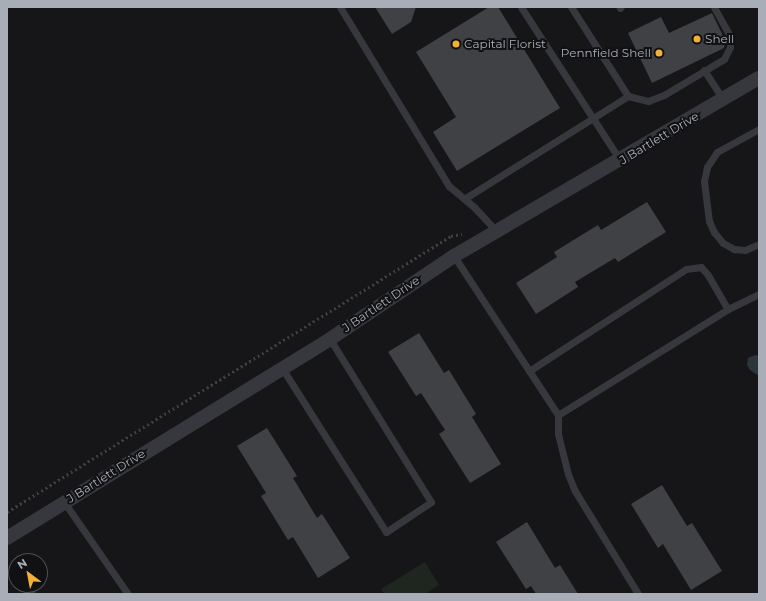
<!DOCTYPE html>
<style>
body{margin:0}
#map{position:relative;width:766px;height:601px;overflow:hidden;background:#161618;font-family:Montserrat,sans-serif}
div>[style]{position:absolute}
.green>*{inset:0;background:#1e261f}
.water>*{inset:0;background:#2c353c}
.building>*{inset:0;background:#404145}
.path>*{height:2.5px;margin-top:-1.25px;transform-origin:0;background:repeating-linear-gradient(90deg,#3d3f44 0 2px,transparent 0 5px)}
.service>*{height:7px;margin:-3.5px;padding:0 3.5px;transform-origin:3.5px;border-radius:3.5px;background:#37383d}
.minor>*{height:14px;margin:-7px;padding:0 7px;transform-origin:7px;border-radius:7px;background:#37383d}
.dots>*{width:11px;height:11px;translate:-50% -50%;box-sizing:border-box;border:2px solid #111113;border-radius:50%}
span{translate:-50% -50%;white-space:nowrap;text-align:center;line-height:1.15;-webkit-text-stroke:4px #111113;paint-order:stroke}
.poi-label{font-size:12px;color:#a8adb8}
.left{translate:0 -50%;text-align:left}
.right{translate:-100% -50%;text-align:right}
.street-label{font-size:12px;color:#a8adb8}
.frame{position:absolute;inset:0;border:8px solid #a8adb8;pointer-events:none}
.north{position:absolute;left:8px;top:553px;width:40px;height:40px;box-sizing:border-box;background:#111113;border:1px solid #4d4f55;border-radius:50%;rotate:328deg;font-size:11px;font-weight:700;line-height:16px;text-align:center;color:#a8adb8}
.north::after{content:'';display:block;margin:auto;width:14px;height:18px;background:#f2b134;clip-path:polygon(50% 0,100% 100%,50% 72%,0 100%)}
</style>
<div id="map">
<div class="green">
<i style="clip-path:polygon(425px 562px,439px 585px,425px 594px,384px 594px,381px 589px)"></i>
</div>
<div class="water">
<i style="clip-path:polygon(755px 355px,759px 356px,759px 376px,750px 370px,747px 365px,748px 358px)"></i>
</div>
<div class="building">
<i style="clip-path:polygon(375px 7px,416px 7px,411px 22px,392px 34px)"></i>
<i style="clip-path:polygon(489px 7px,498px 7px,560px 108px,457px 171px,433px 132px,456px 117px,416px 52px)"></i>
<i style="clip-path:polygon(712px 13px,725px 40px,724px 48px,652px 83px,628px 33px,661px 17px,669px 33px)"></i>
<i style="clip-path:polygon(647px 202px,666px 232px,618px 262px,615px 258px,575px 282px,578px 287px,536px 314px,516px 283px,557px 257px,554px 252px,598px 225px,601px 230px)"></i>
<i style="clip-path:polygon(419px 333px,444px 373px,449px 370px,476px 414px,472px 417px,501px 464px,470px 483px,439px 434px,445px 430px,421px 393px,416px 396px,388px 352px)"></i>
<i style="clip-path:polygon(267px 428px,297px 476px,293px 478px,317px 518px,322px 514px,350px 558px,318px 578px,293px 537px,288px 540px,261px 496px,266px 493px,237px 446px)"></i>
<i style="clip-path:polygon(662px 485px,687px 526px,692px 523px,722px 571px,691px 590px,663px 544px,658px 548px,631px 504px)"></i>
<i style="clip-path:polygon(527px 522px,555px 568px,560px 565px,578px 594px,536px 594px,531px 586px,526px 589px,496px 542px)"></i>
</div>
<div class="path">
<i style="left:7px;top:512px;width:523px;rotate:-31.87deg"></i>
<i style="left:451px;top:236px;width:11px;rotate:-10deg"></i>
</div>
<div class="service">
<i style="left:340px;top:7px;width:210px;rotate:58.7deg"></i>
<i style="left:449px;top:186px;width:33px;rotate:40deg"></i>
<i style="left:474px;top:207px;width:33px;rotate:47deg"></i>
<i style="left:521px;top:7px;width:182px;rotate:57.1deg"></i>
<i style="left:620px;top:8px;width:1px;rotate:-45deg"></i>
<i style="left:704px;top:70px;width:35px;rotate:57deg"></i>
<i style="left:628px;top:96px;width:21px;rotate:14deg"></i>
<i style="left:648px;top:101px;width:17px;rotate:-21deg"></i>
<i style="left:664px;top:95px;width:70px;rotate:-31deg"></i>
<i style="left:724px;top:59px;width:13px;rotate:-63deg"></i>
<i style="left:730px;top:47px;width:11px;rotate:-90deg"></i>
<i style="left:730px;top:36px;width:33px;rotate:-119deg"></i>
<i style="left:759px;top:129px;width:48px;rotate:151.3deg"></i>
<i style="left:717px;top:152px;width:18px;rotate:124deg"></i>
<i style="left:707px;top:167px;width:14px;rotate:102deg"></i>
<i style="left:704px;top:181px;width:40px;rotate:82.9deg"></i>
<i style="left:709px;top:221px;width:12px;rotate:66deg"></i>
<i style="left:714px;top:232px;width:14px;rotate:51deg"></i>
<i style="left:723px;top:243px;width:13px;rotate:29deg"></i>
<i style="left:734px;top:249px;width:11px;rotate:5deg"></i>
<i style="left:745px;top:250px;width:15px;rotate:-23deg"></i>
<i style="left:464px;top:199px;width:194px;rotate:-32.1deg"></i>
<i style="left:628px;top:96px;width:106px;rotate:-122.6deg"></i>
<i style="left:454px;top:256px;width:190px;rotate:56.8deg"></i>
<i style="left:558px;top:415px;width:19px;rotate:90deg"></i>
<i style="left:558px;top:434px;width:41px;rotate:76deg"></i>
<i style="left:568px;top:474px;width:18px;rotate:68deg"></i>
<i style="left:575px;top:491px;width:121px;rotate:58.5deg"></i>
<i style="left:282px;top:368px;width:194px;rotate:57.6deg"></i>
<i style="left:386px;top:532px;width:54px;rotate:-33.7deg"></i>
<i style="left:431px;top:502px;width:192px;rotate:-121.8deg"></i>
<i style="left:529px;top:371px;width:187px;rotate:-33deg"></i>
<i style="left:686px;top:269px;width:15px;rotate:-8deg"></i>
<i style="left:701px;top:267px;width:11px;rotate:49deg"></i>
<i style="left:708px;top:275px;width:39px;rotate:60deg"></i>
<i style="left:558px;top:415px;width:200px;rotate:-31.9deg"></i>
<i style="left:728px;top:309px;width:34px;rotate:-26deg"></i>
<i style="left:64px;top:502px;width:112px;rotate:55.2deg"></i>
<i style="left:26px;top:585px;width:11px;rotate:56deg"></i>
</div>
<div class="minor">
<i style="left:7px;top:538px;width:379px;rotate:-31.6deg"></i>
<i style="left:330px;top:339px;width:149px;rotate:-33.8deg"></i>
<i style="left:454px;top:256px;width:353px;rotate:-30.3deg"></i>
</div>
<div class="dots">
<i style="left:697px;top:39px;background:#f2b134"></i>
<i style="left:456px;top:44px;background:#f2b134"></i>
<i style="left:659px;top:53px;background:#f2b134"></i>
</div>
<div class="poi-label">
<span class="left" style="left:705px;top:39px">Shell</span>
<span class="left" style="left:464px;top:44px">Capital Florist</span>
<span class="right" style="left:651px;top:53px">Pennfield Shell</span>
</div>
<div class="street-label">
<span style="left:659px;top:138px;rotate:-31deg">J Bartlett Drive</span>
<span style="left:381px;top:304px;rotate:-34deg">J Bartlett Drive</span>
<span style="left:106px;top:476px;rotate:-32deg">J Bartlett Drive</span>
</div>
<div class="frame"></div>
<div class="north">N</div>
</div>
